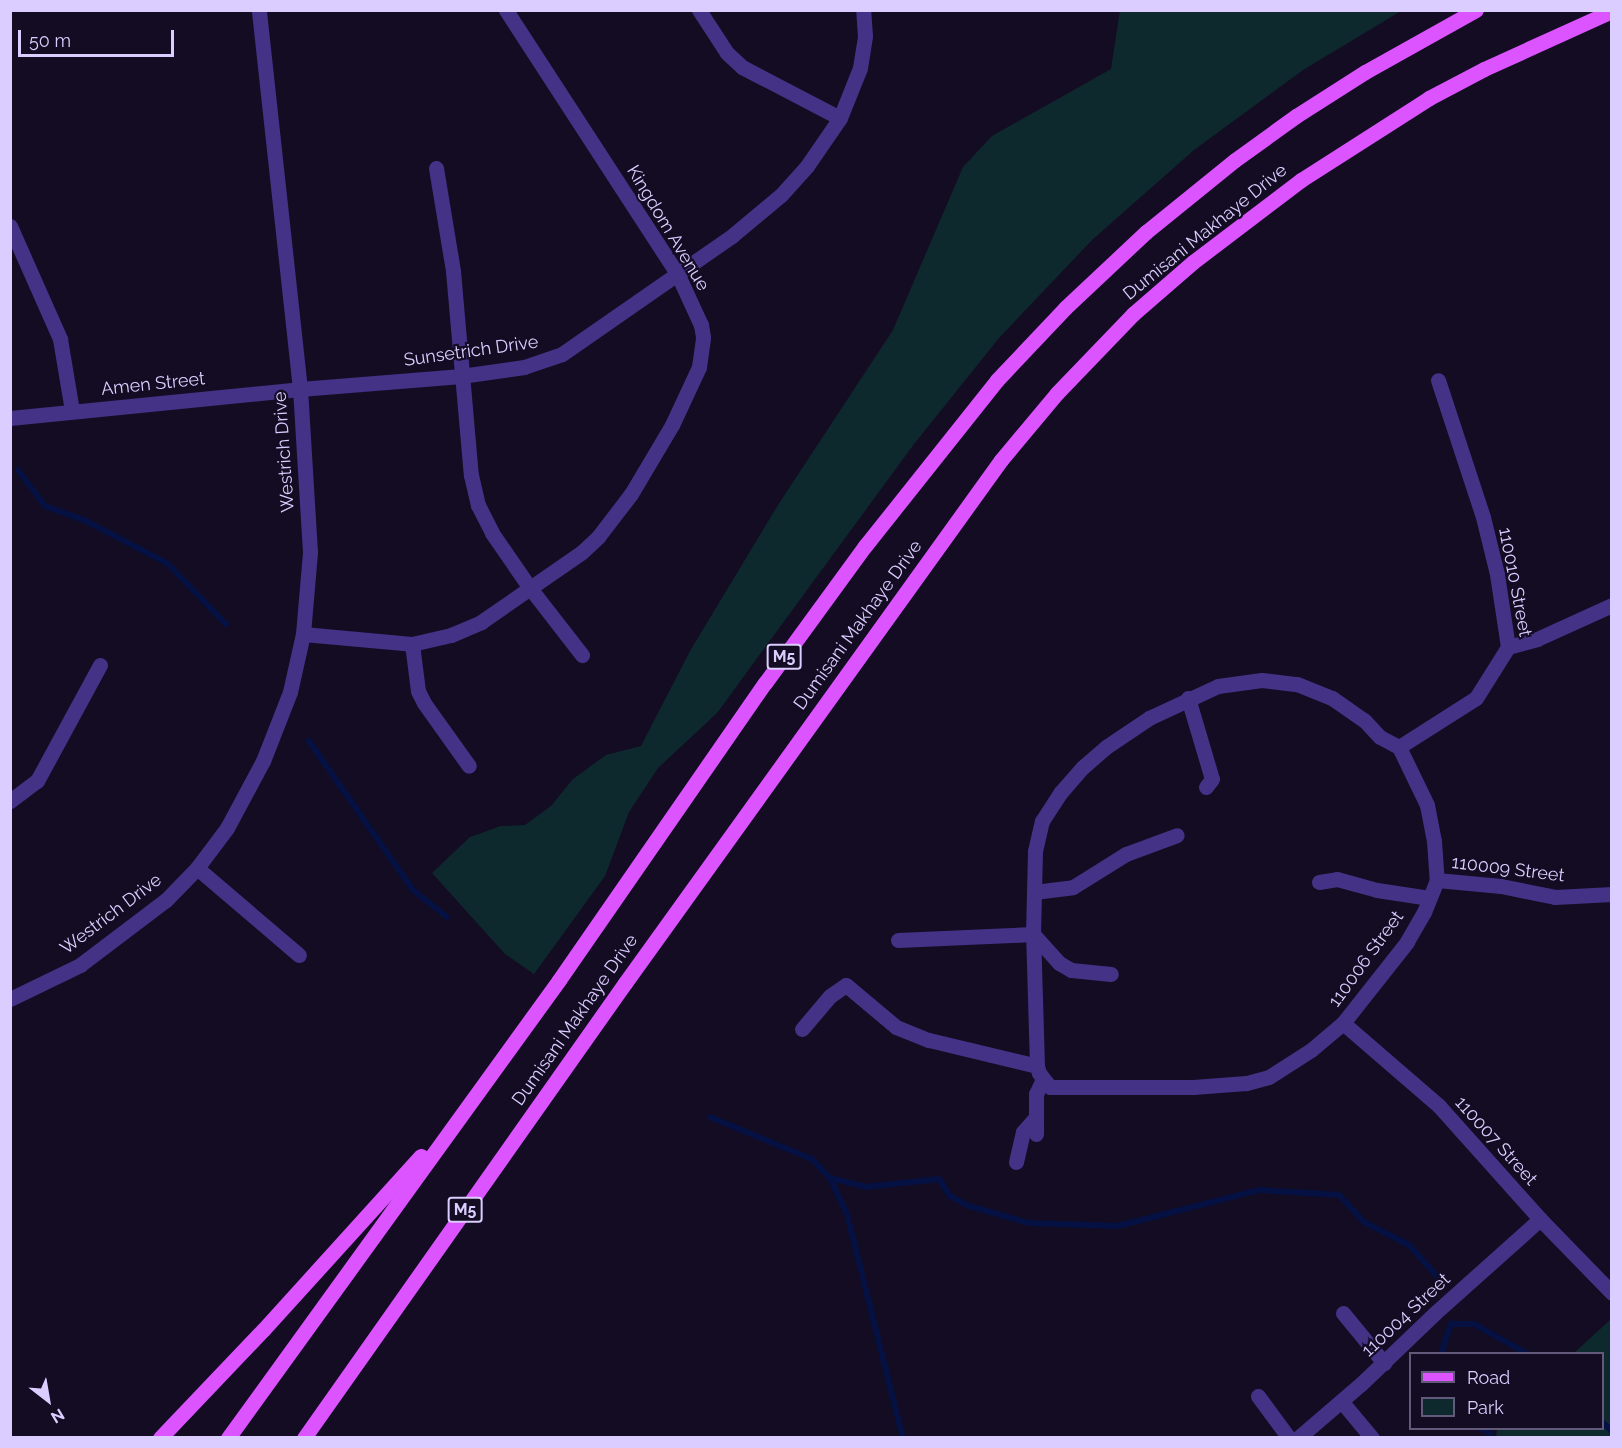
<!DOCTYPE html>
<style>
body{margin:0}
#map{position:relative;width:1622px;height:1448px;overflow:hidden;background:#130c23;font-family:Raleway,sans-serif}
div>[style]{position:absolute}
.green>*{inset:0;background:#0e292d}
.stream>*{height:6px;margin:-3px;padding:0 3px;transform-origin:3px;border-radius:3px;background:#051142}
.minor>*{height:15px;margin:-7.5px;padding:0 7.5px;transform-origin:7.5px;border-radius:7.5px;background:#433286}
.tertiary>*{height:15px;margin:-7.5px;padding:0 7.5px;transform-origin:7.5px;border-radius:7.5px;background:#433286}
.primary>*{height:15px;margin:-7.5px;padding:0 7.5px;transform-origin:7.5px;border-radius:7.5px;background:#db54ff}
span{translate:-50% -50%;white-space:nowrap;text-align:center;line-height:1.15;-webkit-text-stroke:4.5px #130c23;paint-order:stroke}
.shield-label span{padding:2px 4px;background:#130c23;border:2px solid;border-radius:4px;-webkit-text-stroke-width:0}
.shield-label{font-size:16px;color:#dbcdff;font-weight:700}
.street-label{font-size:18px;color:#dbcdff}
.frame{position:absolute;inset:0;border:12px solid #dbcdff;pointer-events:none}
.legend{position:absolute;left:1409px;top:1352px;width:195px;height:78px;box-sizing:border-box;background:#130c23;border:2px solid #63597b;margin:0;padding:8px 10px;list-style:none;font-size:18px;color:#dbcdff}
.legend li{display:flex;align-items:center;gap:12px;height:30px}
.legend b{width:30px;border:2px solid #63597b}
.north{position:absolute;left:18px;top:1370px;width:60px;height:60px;-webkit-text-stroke:4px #130c23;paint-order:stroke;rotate:149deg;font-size:16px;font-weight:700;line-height:24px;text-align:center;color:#dbcdff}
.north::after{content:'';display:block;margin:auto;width:21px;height:27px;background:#dbcdff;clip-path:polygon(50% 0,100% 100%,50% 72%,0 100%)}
.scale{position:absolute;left:18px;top:30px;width:156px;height:27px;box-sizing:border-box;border:3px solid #dbcdff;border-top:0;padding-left:8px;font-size:18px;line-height:21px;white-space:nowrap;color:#dbcdff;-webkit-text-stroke:4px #130c23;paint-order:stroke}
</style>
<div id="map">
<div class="green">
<i style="clip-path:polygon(1120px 10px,1401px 11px,1303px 70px,1194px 150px,1092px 240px,999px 338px,914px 444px,717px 713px,658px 768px,629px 812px,605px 876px,534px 974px,505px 954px,432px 873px,470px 837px,501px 826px,525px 825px,551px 806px,573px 779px,606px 755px,641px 746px,690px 651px,778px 505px,893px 330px,963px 167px,992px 136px,1111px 69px)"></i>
<i style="clip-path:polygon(1611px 1319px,1611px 1437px,1496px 1437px,1497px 1429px,1602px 1428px,1602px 1354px,1574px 1353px)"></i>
</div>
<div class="stream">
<i style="left:18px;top:470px;width:45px;rotate:53.1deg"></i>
<i style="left:45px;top:506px;width:41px;rotate:19.7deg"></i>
<i style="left:84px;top:520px;width:93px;rotate:27.4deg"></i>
<i style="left:167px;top:563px;width:85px;rotate:46deg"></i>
<i style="left:309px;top:741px;width:182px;rotate:55.1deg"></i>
<i style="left:413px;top:890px;width:43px;rotate:38.5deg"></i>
<i style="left:710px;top:1117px;width:110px;rotate:22.4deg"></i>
<i style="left:812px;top:1159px;width:26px;rotate:47deg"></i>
<i style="left:830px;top:1178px;width:40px;rotate:65deg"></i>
<i style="left:847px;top:1214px;width:231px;rotate:76deg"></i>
<i style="left:830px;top:1178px;width:36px;rotate:14deg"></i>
<i style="left:865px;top:1187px;width:74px;rotate:-6.2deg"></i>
<i style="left:939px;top:1179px;width:20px;rotate:57deg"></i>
<i style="left:950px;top:1196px;width:21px;rotate:28deg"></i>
<i style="left:969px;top:1206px;width:62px;rotate:15.8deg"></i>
<i style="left:1029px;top:1223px;width:89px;rotate:1.9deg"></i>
<i style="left:1118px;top:1226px;width:146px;rotate:-14.3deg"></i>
<i style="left:1259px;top:1190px;width:80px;rotate:3.6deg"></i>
<i style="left:1339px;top:1195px;width:37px;rotate:47deg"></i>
<i style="left:1364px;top:1222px;width:51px;rotate:27.1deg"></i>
<i style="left:1409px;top:1245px;width:54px;rotate:48deg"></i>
<i style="left:1441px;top:1354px;width:32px;rotate:-72deg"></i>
<i style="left:1451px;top:1324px;width:23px"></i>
<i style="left:1474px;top:1324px;width:62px;rotate:29.1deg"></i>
<i style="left:1602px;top:1422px;width:13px;rotate:42deg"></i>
<i style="left:1480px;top:1428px;width:9px;rotate:21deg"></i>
<i style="left:1488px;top:1431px;width:8px;rotate:67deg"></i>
</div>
<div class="minor">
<i style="left:699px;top:10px;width:51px;rotate:56.9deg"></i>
<i style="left:727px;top:53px;width:21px;rotate:43deg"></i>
<i style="left:742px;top:67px;width:110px;rotate:27.5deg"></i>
<i style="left:436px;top:168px;width:104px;rotate:80.6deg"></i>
<i style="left:453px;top:271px;width:205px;rotate:85deg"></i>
<i style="left:471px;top:475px;width:31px;rotate:77deg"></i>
<i style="left:478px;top:505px;width:31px;rotate:63deg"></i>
<i style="left:492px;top:533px;width:67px;rotate:55.4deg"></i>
<i style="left:530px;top:588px;width:85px;rotate:52.2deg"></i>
<i style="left:10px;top:226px;width:124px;rotate:66.1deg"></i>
<i style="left:60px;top:339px;width:73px;rotate:80.5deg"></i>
<i style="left:10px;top:418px;width:291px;rotate:-5.7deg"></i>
<i style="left:300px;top:389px;width:162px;rotate:-4.6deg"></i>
<i style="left:461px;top:376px;width:64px;rotate:-8.1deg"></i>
<i style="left:524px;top:367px;width:40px;rotate:-18.9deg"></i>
<i style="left:562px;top:354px;width:208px;rotate:-34.8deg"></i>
<i style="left:733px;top:235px;width:62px;rotate:-39.8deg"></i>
<i style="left:781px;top:195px;width:39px;rotate:-48deg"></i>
<i style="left:807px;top:166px;width:58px;rotate:-55.5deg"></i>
<i style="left:840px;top:118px;width:54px;rotate:-68.2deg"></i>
<i style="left:860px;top:68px;width:32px;rotate:-81deg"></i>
<i style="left:865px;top:36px;width:26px;rotate:-94deg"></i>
<i style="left:303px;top:634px;width:109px;rotate:5.2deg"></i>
<i style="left:412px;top:644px;width:40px;rotate:-13deg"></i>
<i style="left:451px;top:635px;width:33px;rotate:-23deg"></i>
<i style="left:481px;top:622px;width:123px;rotate:-34.7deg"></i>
<i style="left:582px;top:552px;width:22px;rotate:-43deg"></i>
<i style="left:598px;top:537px;width:54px;rotate:-52.5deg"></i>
<i style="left:631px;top:494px;width:80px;rotate:-59.3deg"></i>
<i style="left:672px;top:425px;width:64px;rotate:-65deg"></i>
<i style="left:699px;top:367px;width:30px;rotate:-82deg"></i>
<i style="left:703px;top:337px;width:12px;rotate:-99deg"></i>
<i style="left:701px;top:325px;width:55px;rotate:-114.7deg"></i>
<i style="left:678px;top:275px;width:316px;rotate:-123deg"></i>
<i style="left:412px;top:644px;width:47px;rotate:82.7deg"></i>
<i style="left:418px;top:691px;width:13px;rotate:63deg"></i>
<i style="left:424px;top:703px;width:77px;rotate:54.5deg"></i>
<i style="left:1508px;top:647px;width:30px;rotate:-15deg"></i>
<i style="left:1537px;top:639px;width:82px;rotate:-24.4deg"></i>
<i style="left:1262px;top:680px;width:35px;rotate:7deg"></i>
<i style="left:1297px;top:684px;width:38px;rotate:22deg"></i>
<i style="left:1332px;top:698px;width:39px;rotate:35deg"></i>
<i style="left:1364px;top:720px;width:23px;rotate:47deg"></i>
<i style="left:1380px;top:737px;width:21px;rotate:28deg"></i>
<i style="left:1399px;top:747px;width:64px;rotate:64.2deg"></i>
<i style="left:1427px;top:805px;width:37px;rotate:79deg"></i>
<i style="left:1434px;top:841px;width:39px;rotate:86deg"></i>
<i style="left:1437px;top:880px;width:35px;rotate:112deg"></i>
<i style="left:1424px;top:912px;width:34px;rotate:120deg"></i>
<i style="left:1407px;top:942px;width:103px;rotate:128.3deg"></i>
<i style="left:1343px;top:1023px;width:42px;rotate:139.8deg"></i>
<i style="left:1311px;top:1050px;width:50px;rotate:147.3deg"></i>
<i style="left:1269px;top:1077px;width:24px;rotate:165deg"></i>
<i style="left:1246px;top:1083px;width:53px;rotate:175.7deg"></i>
<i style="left:1193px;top:1087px;width:143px;rotate:180deg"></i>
<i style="left:1050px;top:1087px;width:18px;rotate:-128deg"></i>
<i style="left:1039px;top:1073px;width:7px;rotate:-106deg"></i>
<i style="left:1037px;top:1066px;width:132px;rotate:-91.7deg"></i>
<i style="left:1033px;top:934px;width:83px;rotate:-88.6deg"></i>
<i style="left:1035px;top:851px;width:31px;rotate:-77deg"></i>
<i style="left:1042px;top:821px;width:35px;rotate:-57deg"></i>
<i style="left:1061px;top:792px;width:33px;rotate:-49deg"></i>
<i style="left:1083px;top:767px;width:30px;rotate:-41deg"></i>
<i style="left:1106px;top:747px;width:52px;rotate:-34deg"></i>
<i style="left:1149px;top:718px;width:76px;rotate:-24.9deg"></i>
<i style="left:1218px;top:686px;width:44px;rotate:-7.8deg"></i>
<i style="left:1188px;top:698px;width:84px;rotate:73.5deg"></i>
<i style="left:1212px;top:779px;width:10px;rotate:127deg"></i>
<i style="left:1399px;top:747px;width:91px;rotate:-32.5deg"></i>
<i style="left:1476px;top:698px;width:60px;rotate:-57.9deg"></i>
<i style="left:1508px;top:647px;width:74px;rotate:-98.6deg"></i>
<i style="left:1497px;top:574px;width:59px;rotate:-103.8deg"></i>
<i style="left:1483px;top:517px;width:144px;rotate:-108.2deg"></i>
<i style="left:10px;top:801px;width:34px;rotate:-37deg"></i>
<i style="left:37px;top:781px;width:132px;rotate:-61.5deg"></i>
<i style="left:197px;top:868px;width:134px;rotate:40.5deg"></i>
<i style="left:1437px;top:880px;width:64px;rotate:5.4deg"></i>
<i style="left:1501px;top:886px;width:55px;rotate:11.5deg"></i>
<i style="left:1555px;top:897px;width:57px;rotate:-3deg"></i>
<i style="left:1319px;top:882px;width:18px;rotate:-9deg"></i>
<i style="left:1337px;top:879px;width:41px;rotate:15.4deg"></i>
<i style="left:1377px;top:890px;width:53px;rotate:8.7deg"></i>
<i style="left:1034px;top:892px;width:39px;rotate:-7deg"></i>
<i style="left:1073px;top:887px;width:62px;rotate:-31.9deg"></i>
<i style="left:1126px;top:854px;width:54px;rotate:-20.4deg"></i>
<i style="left:898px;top:940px;width:135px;rotate:-2.5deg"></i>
<i style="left:1033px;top:934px;width:39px;rotate:48deg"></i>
<i style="left:1059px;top:963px;width:14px;rotate:30deg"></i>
<i style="left:1071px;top:970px;width:40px;rotate:5.7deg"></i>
<i style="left:1343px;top:1023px;width:127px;rotate:40.8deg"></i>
<i style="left:1439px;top:1106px;width:152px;rotate:48.2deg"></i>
<i style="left:1540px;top:1219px;width:103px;rotate:45.8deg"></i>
<i style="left:802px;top:1029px;width:43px;rotate:-49.7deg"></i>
<i style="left:830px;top:996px;width:19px;rotate:-35deg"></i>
<i style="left:846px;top:985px;width:65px;rotate:40deg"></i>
<i style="left:896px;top:1027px;width:35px;rotate:22deg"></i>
<i style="left:929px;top:1040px;width:111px;rotate:13.5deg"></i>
<i style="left:1036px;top:1134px;width:40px;rotate:-90deg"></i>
<i style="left:1036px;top:1094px;width:17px;rotate:-65deg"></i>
<i style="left:1016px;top:1162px;width:31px;rotate:-77deg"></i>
<i style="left:1023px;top:1132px;width:20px;rotate:-49deg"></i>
<i style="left:1343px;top:1313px;width:65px;rotate:50.6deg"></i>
<i style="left:1258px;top:1396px;width:52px;rotate:53.6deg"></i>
<i style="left:1342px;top:1402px;width:47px;rotate:50.2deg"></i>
<i style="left:1298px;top:1438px;width:84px;rotate:-40.7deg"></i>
<i style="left:1362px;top:1383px;width:101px;rotate:-43.8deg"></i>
<i style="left:1435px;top:1313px;width:141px;rotate:-41.8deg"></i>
</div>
<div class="tertiary">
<i style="left:10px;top:999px;width:78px;rotate:-25.9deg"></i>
<i style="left:80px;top:965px;width:108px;rotate:-37.1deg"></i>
<i style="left:166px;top:900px;width:45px;rotate:-45.9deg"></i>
<i style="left:197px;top:868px;width:50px;rotate:-53.1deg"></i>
<i style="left:227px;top:828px;width:76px;rotate:-61.8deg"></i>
<i style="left:263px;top:761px;width:74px;rotate:-68.6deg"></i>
<i style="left:290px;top:692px;width:59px;rotate:-77.4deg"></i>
<i style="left:303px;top:634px;width:82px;rotate:-85.1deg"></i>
<i style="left:310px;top:552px;width:163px;rotate:-93.5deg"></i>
<i style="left:300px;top:389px;width:381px;rotate:-96.2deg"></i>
</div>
<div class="primary">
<i style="left:160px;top:1438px;width:149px;rotate:-46.4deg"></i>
<i style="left:263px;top:1330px;width:235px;rotate:-47.8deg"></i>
<i style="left:228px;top:1438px;width:565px;rotate:-54.14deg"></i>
<i style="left:559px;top:980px;width:361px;rotate:-55.3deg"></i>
<i style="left:765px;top:683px;width:170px;rotate:-53.9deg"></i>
<i style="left:865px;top:546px;width:212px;rotate:-51.5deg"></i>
<i style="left:997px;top:380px;width:99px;rotate:-46.6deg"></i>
<i style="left:1065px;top:308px;width:111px;rotate:-43.2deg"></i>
<i style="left:1146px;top:232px;width:114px;rotate:-39deg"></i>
<i style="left:1235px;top:160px;width:75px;rotate:-35.8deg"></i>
<i style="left:1296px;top:116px;width:82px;rotate:-32.5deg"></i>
<i style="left:1365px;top:72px;width:127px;rotate:-29.2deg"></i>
<i style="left:304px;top:1438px;width:557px;rotate:-54.8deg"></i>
<i style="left:625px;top:983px;width:644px;rotate:-54.29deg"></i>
<i style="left:1001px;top:460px;width:87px;rotate:-50.1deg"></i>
<i style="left:1057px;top:393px;width:110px;rotate:-46.1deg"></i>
<i style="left:1133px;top:314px;width:79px;rotate:-40.9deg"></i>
<i style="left:1193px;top:262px;width:136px;rotate:-37.2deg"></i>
<i style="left:1301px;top:180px;width:152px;rotate:-32.6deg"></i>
<i style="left:1429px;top:98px;width:62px;rotate:-27.8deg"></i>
<i style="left:1484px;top:69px;width:141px;rotate:-24.4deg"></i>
</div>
<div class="shield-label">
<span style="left:784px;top:657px">M5</span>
<span style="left:465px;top:1210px">M5</span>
</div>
<div class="street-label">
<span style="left:668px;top:228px;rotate:59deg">Kingdom Avenue</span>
<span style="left:1205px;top:232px;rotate:-39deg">Dumisani Makhaye Drive</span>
<span style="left:471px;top:351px;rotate:-8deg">Sunsetrich Drive</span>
<span style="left:153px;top:384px;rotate:-6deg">Amen Street</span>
<span style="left:284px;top:452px;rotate:-94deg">Westrich Drive</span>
<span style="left:1515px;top:582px;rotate:79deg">110010 Street</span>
<span style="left:858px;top:625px;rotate:-54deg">Dumisani Makhaye Drive</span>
<span style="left:1508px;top:869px;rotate:7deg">110009 Street</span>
<span style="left:111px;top:914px;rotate:-37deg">Westrich Drive</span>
<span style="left:1366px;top:959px;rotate:-54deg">110006 Street</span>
<span style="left:575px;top:1020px;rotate:-55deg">Dumisani Makhaye Drive</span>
<span style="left:1496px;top:1141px;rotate:48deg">110007 Street</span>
<span style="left:1406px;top:1315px;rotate:-43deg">110004 Street</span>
</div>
<div class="frame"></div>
<ul class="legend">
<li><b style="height:8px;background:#db54ff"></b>Road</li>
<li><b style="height:16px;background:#0e292d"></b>Park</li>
</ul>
<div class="north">N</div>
<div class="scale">50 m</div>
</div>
